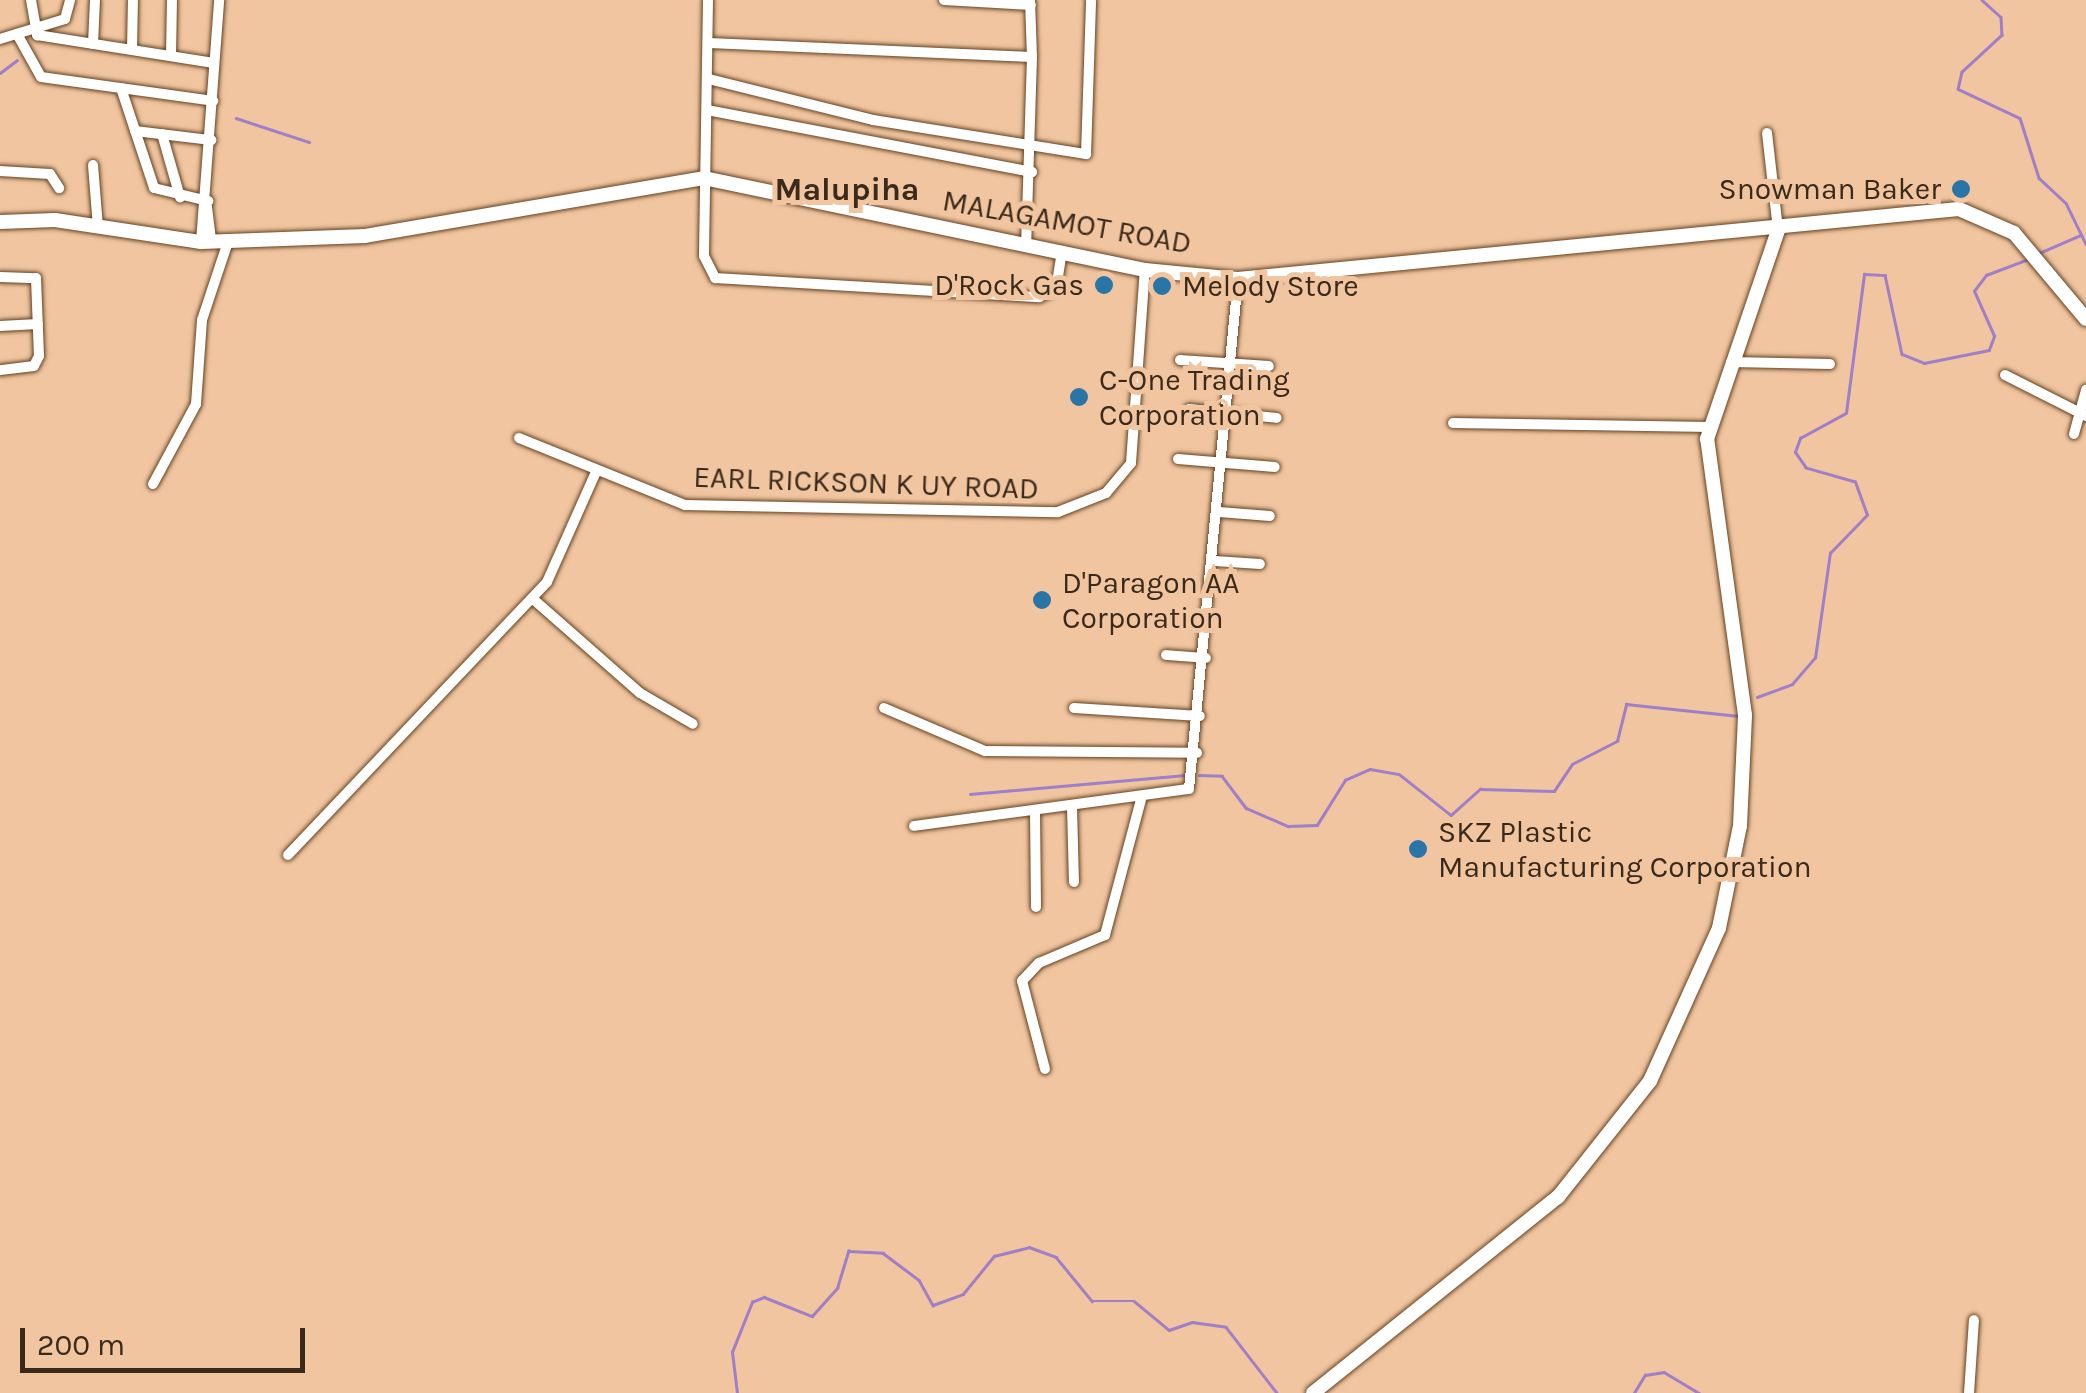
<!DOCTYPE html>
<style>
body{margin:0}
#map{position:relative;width:2086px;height:1393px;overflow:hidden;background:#f0c5a0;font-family:Karla,sans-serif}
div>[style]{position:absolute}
.stream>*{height:2.5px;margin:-1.25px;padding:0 1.25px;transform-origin:1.25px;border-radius:1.25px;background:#9e7fc8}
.roads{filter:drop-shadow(0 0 2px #654220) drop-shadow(0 0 2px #654220)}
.street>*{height:10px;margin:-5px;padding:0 5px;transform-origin:5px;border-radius:5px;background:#fff}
.secondary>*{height:14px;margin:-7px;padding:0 7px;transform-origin:7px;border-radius:7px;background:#fff}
.dots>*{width:28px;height:28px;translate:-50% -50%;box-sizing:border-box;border:5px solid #f0c5a0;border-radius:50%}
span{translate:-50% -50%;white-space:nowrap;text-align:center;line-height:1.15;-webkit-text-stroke:10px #f0c5a0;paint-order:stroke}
.poi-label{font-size:30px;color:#3a2a1b}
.right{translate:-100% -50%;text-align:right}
.left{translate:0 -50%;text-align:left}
.street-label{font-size:30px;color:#3a2a1b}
.neighbourhood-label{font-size:32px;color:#3a2a1b;font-weight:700}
.scale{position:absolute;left:20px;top:1328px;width:285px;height:45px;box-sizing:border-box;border:5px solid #3a2a1b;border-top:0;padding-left:12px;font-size:30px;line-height:35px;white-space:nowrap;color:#3a2a1b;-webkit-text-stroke:8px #f0c5a0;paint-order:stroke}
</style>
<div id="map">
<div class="stream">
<i style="left:1982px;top:0;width:25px;rotate:42deg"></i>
<i style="left:2001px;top:17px;width:18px;rotate:87deg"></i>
<i style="left:2002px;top:35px;width:54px;rotate:137.2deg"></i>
<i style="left:1962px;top:72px;width:17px;rotate:103deg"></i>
<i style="left:1958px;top:89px;width:68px;rotate:25.1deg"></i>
<i style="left:2020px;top:118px;width:63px;rotate:72.4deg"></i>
<i style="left:2039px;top:178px;width:37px;rotate:43deg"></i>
<i style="left:2066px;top:203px;width:46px;rotate:64deg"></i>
<i style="left:0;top:73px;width:21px;rotate:-37deg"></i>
<i style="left:236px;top:118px;width:77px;rotate:18.2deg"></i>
<i style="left:2037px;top:254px;width:48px;rotate:-23.4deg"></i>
<i style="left:1757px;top:697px;width:37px;rotate:-20deg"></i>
<i style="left:1792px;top:684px;width:35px;rotate:-49deg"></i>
<i style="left:1815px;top:658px;width:106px;rotate:-81.9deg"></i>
<i style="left:1830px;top:553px;width:53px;rotate:-45.8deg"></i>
<i style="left:1867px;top:515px;width:35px;rotate:-110deg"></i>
<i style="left:1855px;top:482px;width:51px;rotate:-164.1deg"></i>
<i style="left:1806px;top:468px;width:19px;rotate:-125deg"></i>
<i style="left:1795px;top:452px;width:15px;rotate:-70deg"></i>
<i style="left:1800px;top:438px;width:52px;rotate:-28.5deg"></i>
<i style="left:1846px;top:413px;width:140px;rotate:-82.6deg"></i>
<i style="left:1864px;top:274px;width:21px;rotate:3deg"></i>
<i style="left:1885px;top:275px;width:81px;rotate:77.9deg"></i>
<i style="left:1902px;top:354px;width:24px;rotate:22deg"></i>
<i style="left:1924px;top:363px;width:66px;rotate:-11.3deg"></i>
<i style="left:1989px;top:350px;width:15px;rotate:-70deg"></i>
<i style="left:1994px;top:336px;width:49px;rotate:-114deg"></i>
<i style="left:1974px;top:291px;width:20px;rotate:-53deg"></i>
<i style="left:1986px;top:275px;width:43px;rotate:-20.6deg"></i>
<i style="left:1199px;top:775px;width:23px;rotate:2deg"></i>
<i style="left:1222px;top:776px;width:40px;rotate:53deg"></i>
<i style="left:1246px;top:808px;width:46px;rotate:23.2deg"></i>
<i style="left:1288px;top:826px;width:29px;rotate:-2deg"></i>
<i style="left:1317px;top:825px;width:53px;rotate:-58.1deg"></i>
<i style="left:1345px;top:780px;width:27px;rotate:-24deg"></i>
<i style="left:1370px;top:769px;width:29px;rotate:10deg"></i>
<i style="left:1399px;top:774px;width:66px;rotate:38.3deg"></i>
<i style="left:1451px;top:815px;width:39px;rotate:-42deg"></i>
<i style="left:1480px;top:789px;width:74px;rotate:1.5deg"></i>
<i style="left:1554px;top:791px;width:32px;rotate:-56deg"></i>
<i style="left:1572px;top:764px;width:51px;rotate:-27.1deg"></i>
<i style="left:1617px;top:741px;width:38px;rotate:-76deg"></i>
<i style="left:1626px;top:704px;width:113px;rotate:6.1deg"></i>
<i style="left:970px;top:794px;width:219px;rotate:-5deg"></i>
<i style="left:737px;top:1393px;width:41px;rotate:-97deg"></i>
<i style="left:732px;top:1352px;width:54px;rotate:-68.2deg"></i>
<i style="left:752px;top:1302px;width:13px;rotate:-23deg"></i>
<i style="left:764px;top:1297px;width:52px;rotate:21.6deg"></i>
<i style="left:812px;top:1316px;width:38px;rotate:-48deg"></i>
<i style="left:837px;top:1288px;width:39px;rotate:-73deg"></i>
<i style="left:848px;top:1251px;width:35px;rotate:3deg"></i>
<i style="left:883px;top:1253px;width:45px;rotate:36.9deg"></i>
<i style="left:919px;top:1280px;width:29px;rotate:61deg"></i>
<i style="left:933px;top:1305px;width:32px;rotate:-20deg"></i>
<i style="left:963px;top:1294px;width:49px;rotate:-50.8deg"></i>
<i style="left:994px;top:1256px;width:36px;rotate:-14deg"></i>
<i style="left:1029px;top:1247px;width:29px;rotate:20deg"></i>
<i style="left:1056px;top:1257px;width:57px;rotate:50.7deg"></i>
<i style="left:1092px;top:1301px;width:42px"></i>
<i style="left:1134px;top:1301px;width:45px;rotate:39.6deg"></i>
<i style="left:1169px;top:1330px;width:24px;rotate:-19deg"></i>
<i style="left:1192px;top:1322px;width:34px;rotate:8deg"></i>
<i style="left:1226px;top:1327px;width:83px;rotate:52.3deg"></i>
<i style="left:1634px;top:1393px;width:21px;rotate:-59deg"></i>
<i style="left:1645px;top:1375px;width:19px;rotate:-9deg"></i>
<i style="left:1664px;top:1372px;width:41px;rotate:31deg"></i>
</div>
<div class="roads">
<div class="street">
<i style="left:31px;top:0;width:36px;rotate:80deg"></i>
<i style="left:37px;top:35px;width:179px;rotate:9deg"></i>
<i style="left:708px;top:0;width:256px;rotate:90.9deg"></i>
<i style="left:704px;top:256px;width:25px;rotate:63deg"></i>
<i style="left:715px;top:278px;width:325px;rotate:3.4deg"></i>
<i style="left:1039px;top:297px;width:19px;rotate:-25deg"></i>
<i style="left:1056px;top:289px;width:37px;rotate:-81deg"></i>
<i style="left:944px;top:0;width:87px;rotate:3.3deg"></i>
<i style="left:1030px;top:0;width:57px;rotate:88deg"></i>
<i style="left:17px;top:34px;width:49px;rotate:60.8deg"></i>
<i style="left:41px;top:77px;width:174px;rotate:7.9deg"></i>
<i style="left:0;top:39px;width:68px;rotate:-17.1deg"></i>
<i style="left:65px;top:19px;width:20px;rotate:-75deg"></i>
<i style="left:709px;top:43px;width:323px;rotate:2.5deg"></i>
<i style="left:1032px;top:57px;width:188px;rotate:91.8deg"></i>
<i style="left:93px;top:44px;width:44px;rotate:-87.4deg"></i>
<i style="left:132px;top:50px;width:50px;rotate:-88.9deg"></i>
<i style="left:171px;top:56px;width:56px;rotate:-89deg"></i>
<i style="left:709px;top:79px;width:169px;rotate:14deg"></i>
<i style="left:873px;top:120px;width:216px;rotate:9.1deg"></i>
<i style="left:1086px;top:154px;width:154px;rotate:-88.1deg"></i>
<i style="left:121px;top:88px;width:105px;rotate:71.7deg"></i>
<i style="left:154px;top:188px;width:56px;rotate:13.5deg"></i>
<i style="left:707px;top:110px;width:331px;rotate:10.8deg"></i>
<i style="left:135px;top:131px;width:77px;rotate:6.8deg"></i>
<i style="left:1767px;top:133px;width:97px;rotate:83.5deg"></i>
<i style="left:162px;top:134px;width:66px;rotate:74.1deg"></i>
<i style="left:93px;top:165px;width:62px;rotate:85.4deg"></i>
<i style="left:0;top:171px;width:50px;rotate:3.4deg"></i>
<i style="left:50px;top:174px;width:17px;rotate:57deg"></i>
<i style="left:207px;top:207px;width:35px;rotate:83deg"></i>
<i style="left:201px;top:242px;width:243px;rotate:-85.7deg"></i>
<i style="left:0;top:277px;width:36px;rotate:2deg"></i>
<i style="left:36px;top:278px;width:78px;rotate:87.8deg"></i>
<i style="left:39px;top:356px;width:11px;rotate:117deg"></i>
<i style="left:34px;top:366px;width:34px;rotate:173deg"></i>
<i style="left:0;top:326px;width:38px;rotate:-3deg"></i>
<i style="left:1180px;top:360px;width:89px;rotate:3.9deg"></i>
<i style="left:1731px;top:362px;width:99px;rotate:1.2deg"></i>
<i style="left:2005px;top:375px;width:91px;rotate:26.8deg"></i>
<i style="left:1189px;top:409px;width:88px;rotate:5.8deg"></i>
<i style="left:1453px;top:423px;width:256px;rotate:0.9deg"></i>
<i style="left:2074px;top:434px;width:46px;rotate:-74.7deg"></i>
<i style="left:519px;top:438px;width:179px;rotate:22deg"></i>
<i style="left:685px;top:505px;width:373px;rotate:1.1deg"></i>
<i style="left:1058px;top:512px;width:52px;rotate:-21.6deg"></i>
<i style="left:1106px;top:493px;width:39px;rotate:-50deg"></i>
<i style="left:1131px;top:463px;width:194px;rotate:-85.9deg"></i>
<i style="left:1178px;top:459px;width:97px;rotate:4.7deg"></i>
<i style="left:153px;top:484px;width:91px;rotate:-61.7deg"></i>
<i style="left:196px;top:404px;width:84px;rotate:-85.9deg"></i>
<i style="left:202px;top:320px;width:82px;rotate:-71.6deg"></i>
<i style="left:1219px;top:512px;width:51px;rotate:4.5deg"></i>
<i style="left:1215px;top:561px;width:45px;rotate:3.8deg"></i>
<i style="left:533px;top:599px;width:142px;rotate:41.3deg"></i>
<i style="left:640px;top:693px;width:61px;rotate:30.3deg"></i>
<i style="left:1166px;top:655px;width:40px;rotate:4.3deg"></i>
<i style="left:884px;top:708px;width:110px;rotate:23.1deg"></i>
<i style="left:985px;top:751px;width:212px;rotate:0.5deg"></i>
<i style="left:1074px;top:708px;width:126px;rotate:3.6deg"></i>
<i style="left:1072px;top:807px;width:75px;rotate:88.5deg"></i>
<i style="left:1035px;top:811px;width:96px;rotate:89.4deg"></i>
<i style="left:914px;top:826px;width:277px;rotate:-7.7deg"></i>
<i style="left:1189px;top:789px;width:512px;rotate:-84.51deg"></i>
<i style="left:288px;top:855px;width:376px;rotate:-46.5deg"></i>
<i style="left:547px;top:582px;width:120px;rotate:-66deg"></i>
<i style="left:1045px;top:1069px;width:91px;rotate:-104.6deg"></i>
<i style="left:1022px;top:981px;width:25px;rotate:-47deg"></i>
<i style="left:1039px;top:963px;width:72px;rotate:-23deg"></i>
<i style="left:1105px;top:935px;width:140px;rotate:-75.1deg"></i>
<i style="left:1969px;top:1393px;width:73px;rotate:-86.1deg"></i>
</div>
<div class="secondary">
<i style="left:0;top:222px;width:55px;rotate:-2.1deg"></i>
<i style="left:55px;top:220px;width:148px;rotate:8.6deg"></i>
<i style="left:201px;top:242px;width:164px;rotate:-2.1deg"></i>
<i style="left:365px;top:236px;width:344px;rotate:-9.7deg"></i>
<i style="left:704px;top:178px;width:450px;rotate:11.8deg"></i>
<i style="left:1145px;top:270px;width:93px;rotate:5.5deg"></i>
<i style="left:1238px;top:279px;width:724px;rotate:-5.55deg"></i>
<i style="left:1959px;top:209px;width:60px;rotate:23.6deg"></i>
<i style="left:2014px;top:233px;width:112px;rotate:50.1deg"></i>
<i style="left:1313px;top:1393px;width:314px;rotate:-38.7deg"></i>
<i style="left:1558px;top:1197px;width:148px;rotate:-51.6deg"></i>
<i style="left:1650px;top:1081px;width:168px;rotate:-65.7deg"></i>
<i style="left:1719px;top:928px;width:104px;rotate:-78.4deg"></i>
<i style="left:1740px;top:826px;width:111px;rotate:-87.4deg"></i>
<i style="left:1745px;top:715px;width:279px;rotate:-97.8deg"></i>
<i style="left:1707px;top:439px;width:221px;rotate:-71.2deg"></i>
</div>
</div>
<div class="dots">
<i style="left:1961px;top:189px;background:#2975a8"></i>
<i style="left:1104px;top:285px;background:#2975a8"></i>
<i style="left:1162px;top:286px;background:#2975a8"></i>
<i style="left:1079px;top:397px;background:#2975a8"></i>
<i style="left:1042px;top:600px;background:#2975a8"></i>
<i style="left:1418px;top:849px;background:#2975a8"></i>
</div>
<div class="poi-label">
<span class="right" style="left:1941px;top:189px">Snowman Baker</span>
<span class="right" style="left:1084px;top:285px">D'Rock Gas</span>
<span class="left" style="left:1182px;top:286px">Melody Store</span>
<span class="left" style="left:1099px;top:397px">C-One Trading<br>Corporation</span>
<span class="left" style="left:1062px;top:600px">D'Paragon AA<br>Corporation</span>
<span class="left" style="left:1438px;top:849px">SKZ Plastic<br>Manufacturing Corporation</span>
</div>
<div class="street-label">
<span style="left:1067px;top:222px;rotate:10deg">MALAGAMOT ROAD</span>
<span style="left:866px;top:483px;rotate:2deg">EARL RICKSON K UY ROAD</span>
</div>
<div class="neighbourhood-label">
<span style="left:847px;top:190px">Malupiha</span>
</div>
<div class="scale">200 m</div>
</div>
